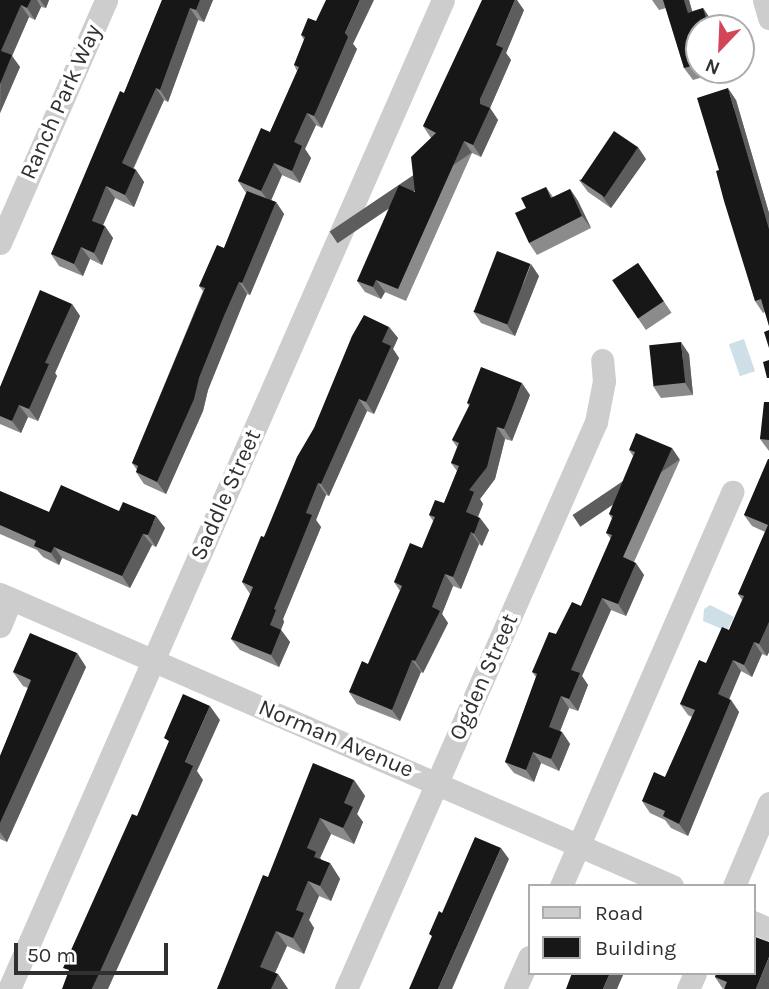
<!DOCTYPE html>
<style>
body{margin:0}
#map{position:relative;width:769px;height:989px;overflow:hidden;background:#fff;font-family:Karla,sans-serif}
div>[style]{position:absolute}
.water>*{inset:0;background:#cedfe8;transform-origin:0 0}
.minor>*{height:23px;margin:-11.5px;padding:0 11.5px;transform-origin:11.5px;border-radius:11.5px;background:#cdcdcd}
.wall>*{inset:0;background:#8b8b8b;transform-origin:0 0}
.shaded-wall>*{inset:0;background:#5d5d5d;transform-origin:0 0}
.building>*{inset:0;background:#171717;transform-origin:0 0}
span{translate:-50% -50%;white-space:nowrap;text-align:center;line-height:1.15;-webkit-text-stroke:7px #fff;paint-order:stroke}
.street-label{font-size:23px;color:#303030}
.legend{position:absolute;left:528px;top:884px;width:228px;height:91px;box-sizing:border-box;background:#fff;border:2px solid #acacac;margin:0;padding:9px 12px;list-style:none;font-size:21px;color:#303030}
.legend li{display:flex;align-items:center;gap:14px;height:35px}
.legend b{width:35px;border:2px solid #acacac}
.north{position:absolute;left:685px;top:14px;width:70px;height:70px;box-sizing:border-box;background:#fff;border:2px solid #acacac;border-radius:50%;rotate:203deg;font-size:19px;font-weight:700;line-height:28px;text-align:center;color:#303030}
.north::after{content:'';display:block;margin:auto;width:24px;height:32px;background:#d24658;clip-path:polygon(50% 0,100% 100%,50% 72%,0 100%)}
.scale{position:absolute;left:14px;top:943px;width:154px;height:32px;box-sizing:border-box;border:4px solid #303030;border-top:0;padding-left:9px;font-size:21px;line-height:24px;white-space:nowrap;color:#303030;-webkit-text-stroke:5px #fff;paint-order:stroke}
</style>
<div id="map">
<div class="water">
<i style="left:744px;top:339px;width:34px;height:16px;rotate:71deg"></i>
<i style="clip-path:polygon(710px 605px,734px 617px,727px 631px,703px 621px,704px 609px)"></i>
</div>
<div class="minor">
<i style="left:764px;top:0;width:19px;rotate:74deg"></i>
<i style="left:0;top:243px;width:265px;rotate:-66.4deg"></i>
<i style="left:0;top:594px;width:733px;rotate:23.49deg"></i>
<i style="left:0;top:626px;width:29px;rotate:-68deg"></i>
<i style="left:561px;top:886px;width:430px;rotate:-66.5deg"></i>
<i style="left:734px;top:886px;width:90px;rotate:-67.1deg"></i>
<i style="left:753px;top:922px;width:17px;rotate:24deg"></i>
<i style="left:9px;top:989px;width:1080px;rotate:-66.31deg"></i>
<i style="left:346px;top:989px;width:620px;rotate:-66.21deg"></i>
<i style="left:596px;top:422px;width:42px;rotate:-79deg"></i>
<i style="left:604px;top:381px;width:21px;rotate:-95deg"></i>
<i style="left:515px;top:989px;width:35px;rotate:-66deg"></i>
<i style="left:688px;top:989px;width:17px;rotate:-66deg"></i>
</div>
<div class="wall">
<i style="clip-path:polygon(0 0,49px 0,46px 8px,41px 7px,35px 20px,29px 17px,12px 56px,20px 67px,0 113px)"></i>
<i style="clip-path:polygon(162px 0,213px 0,204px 22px,198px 20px,168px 102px,164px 100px,134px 168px,136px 170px,144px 182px,134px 207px,115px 198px,103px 225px,113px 238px,102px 265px,90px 259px,83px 276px,59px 266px,51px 254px,124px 93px)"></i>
<i style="clip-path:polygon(652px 0,689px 0,692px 11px,703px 8px,711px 20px,713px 28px,699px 28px,699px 70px,726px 70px,693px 80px,684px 68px,666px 8px,659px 10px)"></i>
<i style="clip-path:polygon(524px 10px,506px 53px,511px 60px,490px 108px,498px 120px,481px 157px,472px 153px,406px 301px,385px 292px,381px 299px,365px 292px,357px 281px,415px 192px,431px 138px,423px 126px)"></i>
<i style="clip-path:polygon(301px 35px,353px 44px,357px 49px,322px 128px,316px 125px,305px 149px,311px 158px,300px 183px,282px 175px,271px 200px,276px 202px,284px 214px,250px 295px,247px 294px,232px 328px,208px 390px,203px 411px,166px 494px,144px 484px,136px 472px,137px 470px,132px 463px,203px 291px,199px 286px,224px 248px,246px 193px,238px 181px,270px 132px,297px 71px,294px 65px,304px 40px)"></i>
<i style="clip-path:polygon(736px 100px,769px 213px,769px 326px,765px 312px,763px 313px,755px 301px,719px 170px)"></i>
<i style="clip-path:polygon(646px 159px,611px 208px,588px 192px,579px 180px)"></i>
<i style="clip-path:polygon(546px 187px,553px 197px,570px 189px,578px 201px,591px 228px,537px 255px,529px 243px,526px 208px)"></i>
<i style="left:638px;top:263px;width:60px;height:31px;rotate:56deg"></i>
<i style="clip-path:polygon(539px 276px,515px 336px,481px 323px,473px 311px)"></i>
<i style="clip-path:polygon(72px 304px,80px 316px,55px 373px,57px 376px,38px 421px,28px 417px,21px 433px,0 424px,0 387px)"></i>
<i style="clip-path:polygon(389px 327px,398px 338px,393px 349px,399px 358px,374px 414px,367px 411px,329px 496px,326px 495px,316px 520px,321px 527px,283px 619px,284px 622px,281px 630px,290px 642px,279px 667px,240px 650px,231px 639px,250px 594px,242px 582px,264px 537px)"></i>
<i style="clip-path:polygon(689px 354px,693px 395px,661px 398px,653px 386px)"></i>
<i style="clip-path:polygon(530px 395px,512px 441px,505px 439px,495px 479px,480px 499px,483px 504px,478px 517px,480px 518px,489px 530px,482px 546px,479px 544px,461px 589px,453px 586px,442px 614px,448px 623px,423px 673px,421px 672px,400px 721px,357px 704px,349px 692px,368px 664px,400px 591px,394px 582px,422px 548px,433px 521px,429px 515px,444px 503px,457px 471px,451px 463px,457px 447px,452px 440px,469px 406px,467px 403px)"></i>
<i style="clip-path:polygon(769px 402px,769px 451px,760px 439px)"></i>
<i style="clip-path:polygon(629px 450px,680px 460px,634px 562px,644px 575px,626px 616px,611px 610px,582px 676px,588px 685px,578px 711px,569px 708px,560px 731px,562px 732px,570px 744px,559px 771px,541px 763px,534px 782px,514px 773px,505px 762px,536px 677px,532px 672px,556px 634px,581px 606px,611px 539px,606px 533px,612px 519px,609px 514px,633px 456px)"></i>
<i style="clip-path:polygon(769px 459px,769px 652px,767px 656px,762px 654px,752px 677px,741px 671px,729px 700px,731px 700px,739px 712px,688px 836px,671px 828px,665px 820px,650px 813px,642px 801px,665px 777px,692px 717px,688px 715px,680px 704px,729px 630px,742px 600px,738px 594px,765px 532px,752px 526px,744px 515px)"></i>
<i style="clip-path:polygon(0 491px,49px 512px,119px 511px,165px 528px,156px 547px,152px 545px,130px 588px,62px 558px,59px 565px,43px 557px,37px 550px,0 534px)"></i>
<i style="clip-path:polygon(77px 653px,86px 667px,7px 842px,0 839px,0 756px,28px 688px,23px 686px,13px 672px)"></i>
<i style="clip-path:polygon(354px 780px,365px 796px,357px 814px,363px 822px,354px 844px,331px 834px,320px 858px,322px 860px,330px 863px,340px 879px,331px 901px,319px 896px,309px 920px,314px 928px,304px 954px,287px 946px,275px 973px,278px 974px,288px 989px,217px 989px,268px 877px)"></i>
<i style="clip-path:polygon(769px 942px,723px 989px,715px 977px)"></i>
</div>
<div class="shaded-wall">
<i style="clip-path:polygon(31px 0,37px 0,41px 7px,35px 20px,27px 8px)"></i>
<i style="clip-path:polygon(40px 0,49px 0,46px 8px)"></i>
<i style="clip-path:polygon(200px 0,213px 0,204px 22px,196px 10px)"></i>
<i style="clip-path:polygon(360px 0,374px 0,353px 44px,357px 49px,322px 128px,314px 116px,345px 33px)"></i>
<i style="clip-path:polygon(515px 0,517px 0,524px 10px,506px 53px,511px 60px,490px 108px,498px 120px,481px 157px,473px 145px,480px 99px,496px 45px)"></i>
<i style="clip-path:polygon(684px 0,689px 0,696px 25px,688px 13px)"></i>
<i style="clip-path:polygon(21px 5px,29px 17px,12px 56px,20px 67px,0 113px,1px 51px)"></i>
<i style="clip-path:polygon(190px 8px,198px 20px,168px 102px,160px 90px)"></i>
<i style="clip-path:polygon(703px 8px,711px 20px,713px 28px,709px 28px)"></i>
<i style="clip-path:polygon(156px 88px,164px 100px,130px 175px,122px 163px)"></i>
<i style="clip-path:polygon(728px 88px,736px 100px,769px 213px,769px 229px)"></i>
<i style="clip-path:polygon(307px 113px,316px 125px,305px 149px,311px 158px,300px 183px,292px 171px,294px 142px)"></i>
<i style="left:464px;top:141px;width:14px;height:162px;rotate:56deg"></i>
<i style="clip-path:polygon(638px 147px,646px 159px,611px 208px,602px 196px)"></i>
<i style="clip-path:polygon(274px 163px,282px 175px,270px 203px,261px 191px)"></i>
<i style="clip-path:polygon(136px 170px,144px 182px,134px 207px,125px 195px)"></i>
<i style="clip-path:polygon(106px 186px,115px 198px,100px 232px,92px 221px)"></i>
<i style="clip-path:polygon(570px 189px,578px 201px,591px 228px,582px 216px)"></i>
<i style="clip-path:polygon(276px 202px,284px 214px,250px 295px,242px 283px)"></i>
<i style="clip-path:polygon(105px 226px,113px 238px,102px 265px,94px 253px)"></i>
<i style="clip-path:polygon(81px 247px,90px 259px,83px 276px,74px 264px)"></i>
<i style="clip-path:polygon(531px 264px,539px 276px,515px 336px,507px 325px)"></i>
<i style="clip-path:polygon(376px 280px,385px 292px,381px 299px,373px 287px)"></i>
<i style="clip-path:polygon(239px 282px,247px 294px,208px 390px,203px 411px,166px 494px,157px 482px,224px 316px)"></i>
<i style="clip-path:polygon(72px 304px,80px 316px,55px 373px,57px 376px,38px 421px,29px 409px,45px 363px)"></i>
<i style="clip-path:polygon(389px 327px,398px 338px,393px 349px,399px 358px,374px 414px,366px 402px,382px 342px)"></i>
<i style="clip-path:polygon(681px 342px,689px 354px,693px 395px,685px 383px)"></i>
<i style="clip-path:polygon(522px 383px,530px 395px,512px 441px,504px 429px)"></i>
<i style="clip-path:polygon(359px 399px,367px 411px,329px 496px,321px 484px)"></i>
<i style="clip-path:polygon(19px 405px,28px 417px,21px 433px,12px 421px)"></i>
<i style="clip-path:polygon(497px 427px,505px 439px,495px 479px,480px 499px,483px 504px,475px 524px,466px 512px,469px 490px)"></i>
<i style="left:672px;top:448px;width:14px;height:120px;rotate:56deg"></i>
<i style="clip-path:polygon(318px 483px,326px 495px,316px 520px,321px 527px,283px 619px,284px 622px,278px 637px,270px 625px,274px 609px,306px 513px)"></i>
<i style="clip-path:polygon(156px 516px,165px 528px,156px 547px,148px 535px)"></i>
<i style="clip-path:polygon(480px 518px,489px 530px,482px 546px,474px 534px)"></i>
<i style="clip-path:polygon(471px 532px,479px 544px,461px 589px,453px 577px)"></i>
<i style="clip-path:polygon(143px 534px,152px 545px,130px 588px,122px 576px)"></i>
<i style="clip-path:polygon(54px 547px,62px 558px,59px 565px,51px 553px)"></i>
<i style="clip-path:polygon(636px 563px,644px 575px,626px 616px,618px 604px)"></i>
<i style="clip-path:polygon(445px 574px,453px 586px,442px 614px,448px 623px,423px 673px,415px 661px,432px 607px)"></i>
<i style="clip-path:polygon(602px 598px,611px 610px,582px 676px,588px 685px,578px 711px,569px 699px,571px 670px)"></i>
<i style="clip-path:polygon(769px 622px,769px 652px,767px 656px,759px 644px)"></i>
<i style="clip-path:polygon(281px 630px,290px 642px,279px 667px,271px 655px)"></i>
<i style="clip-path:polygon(754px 642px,762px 654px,752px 677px,744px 665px)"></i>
<i style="clip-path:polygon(77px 653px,86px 667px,7px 842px,0 832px,0 823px)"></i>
<i style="clip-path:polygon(412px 660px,421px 672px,400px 721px,392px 710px)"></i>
<i style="clip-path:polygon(733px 660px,741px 671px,726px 706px,718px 694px)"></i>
<i style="clip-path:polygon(561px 696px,569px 708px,557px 739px,549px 727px)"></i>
<i style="clip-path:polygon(731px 700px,739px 712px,688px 836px,679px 824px)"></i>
<i style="clip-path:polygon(210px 706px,220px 720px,197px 771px,203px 780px,108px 989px,92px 989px,185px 762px)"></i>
<i style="clip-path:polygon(562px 732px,570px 744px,559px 771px,551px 759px)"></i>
<i style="clip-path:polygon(533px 752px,541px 763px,534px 782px,526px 770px)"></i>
<i style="clip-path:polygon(354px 780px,365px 796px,357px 814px,363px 822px,354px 844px,343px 828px,344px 803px)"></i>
<i style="clip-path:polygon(320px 818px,331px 834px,320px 858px,327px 868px,325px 873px,307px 848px)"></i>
<i style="clip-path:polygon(501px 848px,509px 859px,452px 989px,438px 989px)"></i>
<i style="clip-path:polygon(330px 863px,340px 879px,331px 901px,320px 886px)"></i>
<i style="clip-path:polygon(308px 881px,319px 896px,309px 920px,314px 928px,304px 954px,293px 938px,296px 910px)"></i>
<i style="clip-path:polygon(276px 931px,287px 946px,271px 982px,260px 967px)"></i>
<i style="clip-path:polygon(769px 957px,769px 989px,756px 989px)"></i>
<i style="clip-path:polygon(610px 973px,624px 973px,617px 989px,603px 989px)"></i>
<i style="clip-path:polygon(278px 974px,288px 989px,271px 989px)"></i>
</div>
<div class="building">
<i style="clip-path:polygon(0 0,31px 0,27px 8px,21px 5px,1px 51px,12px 55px,0 84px)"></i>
<i style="clip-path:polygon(162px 0,200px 0,196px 10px,190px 8px,160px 90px,156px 88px,122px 163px,136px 170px,125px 195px,106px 186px,92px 221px,105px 226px,94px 253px,81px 247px,74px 264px,51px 254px,120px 91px,124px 93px)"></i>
<i style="clip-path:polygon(326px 0,360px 0,345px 33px,348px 37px,314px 116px,307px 113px,294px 142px,302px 146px,292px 171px,274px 163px,261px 191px,238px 181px,261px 128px,270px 132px,299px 67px,294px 65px,305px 37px,301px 35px,308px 18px,316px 21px)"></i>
<i style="clip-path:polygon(482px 0,515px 0,496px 45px,503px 48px,480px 99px,480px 104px,490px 108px,473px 145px,464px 141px,398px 289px,376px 280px,373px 287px,357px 281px,399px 185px,415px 192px,411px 157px,436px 133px,423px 126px)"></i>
<i style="clip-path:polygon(663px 0,684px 0,688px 13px,703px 8px,709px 28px,699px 28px,699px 64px,684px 68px)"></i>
<i style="clip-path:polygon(728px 88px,769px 229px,769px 326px,761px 299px,755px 301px,724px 201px,716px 171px,719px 170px,697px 98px)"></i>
<i style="left:614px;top:131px;width:29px;height:60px;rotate:34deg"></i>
<i style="clip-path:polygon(546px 187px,551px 198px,570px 189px,582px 216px,529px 243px,515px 213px,526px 208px,521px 198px)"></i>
<i style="clip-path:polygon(247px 191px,276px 202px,242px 283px,239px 282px,224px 316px,199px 378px,194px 399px,157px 482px,136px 472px,138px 466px,132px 463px,205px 288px,199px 286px,217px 245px,224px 248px)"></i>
<i style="left:497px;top:251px;width:36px;height:65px;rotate:21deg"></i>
<i style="left:638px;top:263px;width:46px;height:31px;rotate:56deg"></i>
<i style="clip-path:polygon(40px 290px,72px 304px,45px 363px,49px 364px,29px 409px,19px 405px,12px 421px,0 416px,0 387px)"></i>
<i style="clip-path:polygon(364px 315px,389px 327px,382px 342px,391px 346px,366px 402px,359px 399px,321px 484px,318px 483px,306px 513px,312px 515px,274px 609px,276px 610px,270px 625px,281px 630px,271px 655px,231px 639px,253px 587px,242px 582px,261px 536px,264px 537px,297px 457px,314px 428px,352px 336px)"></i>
<i style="clip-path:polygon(769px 330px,769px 348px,764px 332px)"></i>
<i style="left:681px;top:342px;width:41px;height:32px;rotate:84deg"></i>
<i style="clip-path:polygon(769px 360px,769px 378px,767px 378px,763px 362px)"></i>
<i style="clip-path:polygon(481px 367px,522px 383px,504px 429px,497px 427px,487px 467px,469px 490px,474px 492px,466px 512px,480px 518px,474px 534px,471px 532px,453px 577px,445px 574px,432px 607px,440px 611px,415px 661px,412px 660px,392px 710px,349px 692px,362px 661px,368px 664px,402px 586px,394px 582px,410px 543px,422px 548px,435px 517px,429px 515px,435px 500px,444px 503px,459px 466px,451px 463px,459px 443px,452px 440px,470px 404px,467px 403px)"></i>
<i style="clip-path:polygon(764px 402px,769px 402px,769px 440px,760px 439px)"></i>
<i style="clip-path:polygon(636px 433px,672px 448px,623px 557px,636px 563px,618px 604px,602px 598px,571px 670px,580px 673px,569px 699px,561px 696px,549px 727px,562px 732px,551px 759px,533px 752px,526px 770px,505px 762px,537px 674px,532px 672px,549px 632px,556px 634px,572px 602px,581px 606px,612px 535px,606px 533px,613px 516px,609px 514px,635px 452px,629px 450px)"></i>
<i style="clip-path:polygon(768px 459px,769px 459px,769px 622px,759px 644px,754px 642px,744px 665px,733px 660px,718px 694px,731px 700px,679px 824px,663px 816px,665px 811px,642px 801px,654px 772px,665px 777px,695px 710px,680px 704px,699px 660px,706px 663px,722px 627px,729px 630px,744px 596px,738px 594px,768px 525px,744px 515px)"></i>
<i style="clip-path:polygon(61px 485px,119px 511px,123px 502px,156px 516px,148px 535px,143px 534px,122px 576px,54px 547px,51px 553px,34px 546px,36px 541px,0 525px,0 491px,49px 512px)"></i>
<i style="clip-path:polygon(30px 633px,77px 653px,0 823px,0 756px,31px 680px,13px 672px)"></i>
<i style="clip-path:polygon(183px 694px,210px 706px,185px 762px,193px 766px,92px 989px,62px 989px,69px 970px,63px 968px,132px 814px,137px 816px,169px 741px,164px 738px)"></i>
<i style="clip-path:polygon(313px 763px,354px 780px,344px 803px,353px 807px,343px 828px,320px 818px,307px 848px,316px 852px,314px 857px,330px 863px,320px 886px,308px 881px,296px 910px,304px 913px,293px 938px,276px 931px,260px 967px,278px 974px,271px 989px,217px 989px,263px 875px,268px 877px)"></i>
<i style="clip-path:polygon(475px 837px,501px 848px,438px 989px,409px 989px,432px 936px,429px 934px,439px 911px,442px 913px)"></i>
<i style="clip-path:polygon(753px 936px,769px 942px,769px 957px,756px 989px,724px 989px,727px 982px,715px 977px,716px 973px,753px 973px)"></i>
<i style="clip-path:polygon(572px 973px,610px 973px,603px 989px,566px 989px)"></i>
</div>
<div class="street-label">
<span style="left:61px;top:102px;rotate:-66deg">Ranch Park Way</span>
<span style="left:226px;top:495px;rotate:-66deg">Saddle Street</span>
<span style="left:484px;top:677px;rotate:-66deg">Ogden Street</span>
<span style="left:336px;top:739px;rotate:23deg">Norman Avenue</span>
</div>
<ul class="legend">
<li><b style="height:9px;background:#cdcdcd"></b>Road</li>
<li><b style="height:19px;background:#171717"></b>Building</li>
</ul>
<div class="north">N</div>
<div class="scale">50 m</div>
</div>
